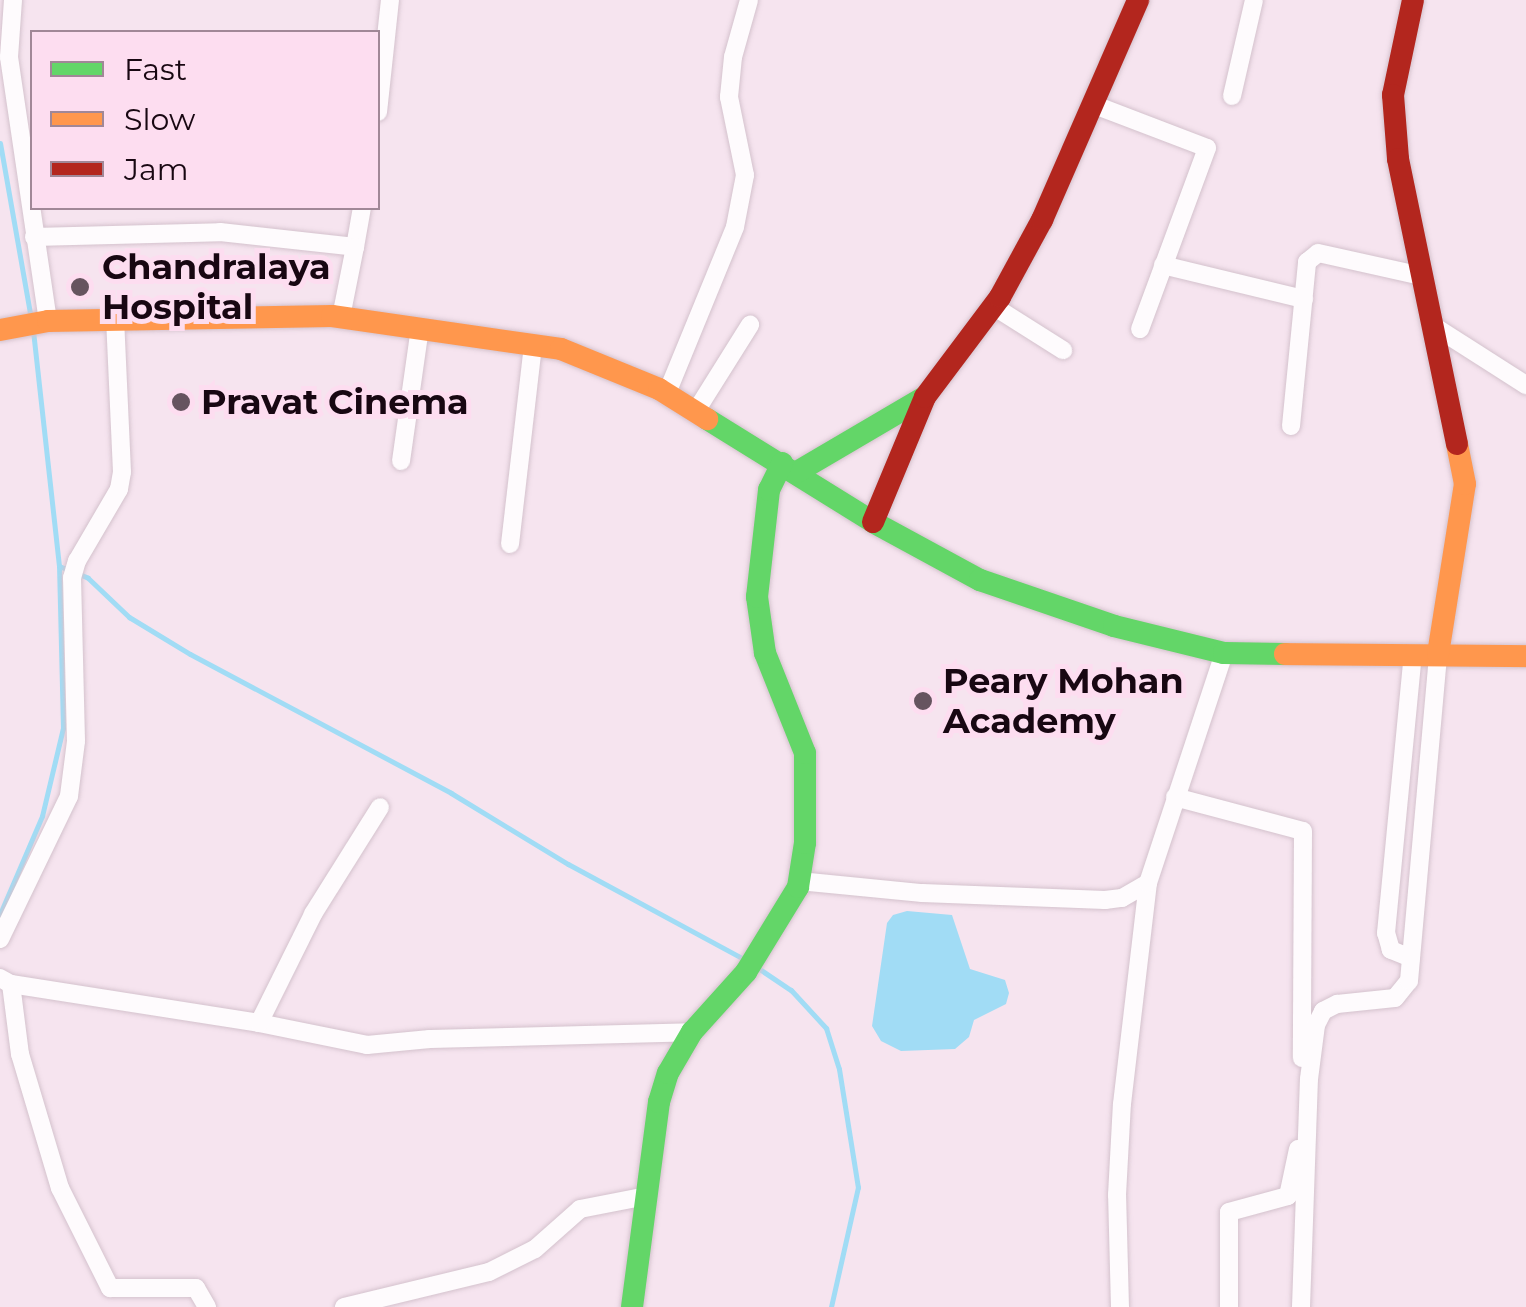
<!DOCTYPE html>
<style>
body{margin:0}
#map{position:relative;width:1526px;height:1307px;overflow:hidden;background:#f6e4ef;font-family:Montserrat,sans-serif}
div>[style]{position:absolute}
.water>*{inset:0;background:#a1dcf5}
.stream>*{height:5px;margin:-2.5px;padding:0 2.5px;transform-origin:2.5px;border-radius:2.5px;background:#a1dcf5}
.roads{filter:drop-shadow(0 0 2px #d4c2cd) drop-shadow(0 0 2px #d4c2cd)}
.street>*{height:18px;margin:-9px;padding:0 9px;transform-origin:9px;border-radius:9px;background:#fefbfd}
.fast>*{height:22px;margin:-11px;padding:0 11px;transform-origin:11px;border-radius:11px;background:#63d668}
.slow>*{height:22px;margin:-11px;padding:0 11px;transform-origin:11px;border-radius:11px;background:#ff974d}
.jam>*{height:22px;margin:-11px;padding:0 11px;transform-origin:11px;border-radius:11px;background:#b3261e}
.dots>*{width:28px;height:28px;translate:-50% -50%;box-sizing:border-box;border:5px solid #fdddf0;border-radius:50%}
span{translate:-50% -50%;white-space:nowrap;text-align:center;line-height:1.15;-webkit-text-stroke:10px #fdddf0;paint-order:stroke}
.poi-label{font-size:35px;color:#180712;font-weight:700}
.left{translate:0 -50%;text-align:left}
.legend{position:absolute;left:30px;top:30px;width:350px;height:180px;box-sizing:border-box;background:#fdddf0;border:2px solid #a18797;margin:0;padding:12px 18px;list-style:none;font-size:30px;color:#180712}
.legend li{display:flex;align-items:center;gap:20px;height:50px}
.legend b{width:50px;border:2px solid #a18797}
</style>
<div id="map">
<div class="water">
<i style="clip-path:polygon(907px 911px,952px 915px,970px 969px,1005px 980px,1009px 993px,1006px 1004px,974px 1020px,969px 1037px,955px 1049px,901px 1051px,881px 1041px,872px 1026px,887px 923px,893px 915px)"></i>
</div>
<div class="stream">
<i style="left:0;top:143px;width:179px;rotate:80deg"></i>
<i style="left:59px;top:566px;width:31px;rotate:22deg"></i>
<i style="left:88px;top:578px;width:57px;rotate:43.6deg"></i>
<i style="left:129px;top:617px;width:71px;rotate:31.2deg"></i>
<i style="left:190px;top:654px;width:296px;rotate:28deg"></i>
<i style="left:451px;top:793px;width:137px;rotate:31.3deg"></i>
<i style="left:568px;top:864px;width:200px;rotate:28.4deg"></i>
<i style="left:0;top:914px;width:107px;rotate:-66.8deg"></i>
<i style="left:42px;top:816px;width:90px;rotate:-76.6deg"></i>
<i style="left:63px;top:728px;width:162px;rotate:-91.4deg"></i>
<i style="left:59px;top:566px;width:237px;rotate:-96.3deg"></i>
<i style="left:758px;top:968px;width:40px;rotate:34deg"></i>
<i style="left:791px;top:990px;width:52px;rotate:47.4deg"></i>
<i style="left:826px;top:1028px;width:43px;rotate:72.4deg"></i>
<i style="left:839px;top:1069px;width:120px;rotate:80.9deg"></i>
<i style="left:858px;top:1187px;width:123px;rotate:102.7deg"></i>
</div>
<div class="roads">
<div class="street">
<i style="left:13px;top:0;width:57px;rotate:94deg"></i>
<i style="left:9px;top:57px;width:267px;rotate:81.6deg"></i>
<i style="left:1232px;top:96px;width:98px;rotate:-77.1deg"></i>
<i style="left:1092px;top:104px;width:123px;rotate:20.9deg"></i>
<i style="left:1207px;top:148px;width:193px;rotate:110.3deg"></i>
<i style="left:378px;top:112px;width:113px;rotate:-83.9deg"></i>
<i style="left:34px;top:237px;width:186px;rotate:-1.5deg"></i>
<i style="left:220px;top:232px;width:136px;rotate:6.3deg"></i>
<i style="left:355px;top:247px;width:40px;rotate:-80deg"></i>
<i style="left:1163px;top:265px;width:145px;rotate:13.6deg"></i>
<i style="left:993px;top:306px;width:83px;rotate:32.2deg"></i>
<i style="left:341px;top:317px;width:71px;rotate:-78.7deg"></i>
<i style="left:1432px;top:325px;width:112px;rotate:32.6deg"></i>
<i style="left:667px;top:393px;width:179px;rotate:-67.7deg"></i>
<i style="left:735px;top:227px;width:53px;rotate:-79.1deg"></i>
<i style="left:745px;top:175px;width:80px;rotate:-101.6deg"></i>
<i style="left:729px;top:97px;width:40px;rotate:-84.3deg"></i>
<i style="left:733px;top:57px;width:59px;rotate:-74.3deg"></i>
<i style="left:696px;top:411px;width:102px;rotate:-57.9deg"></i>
<i style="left:1291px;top:426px;width:165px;rotate:-84.4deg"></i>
<i style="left:1307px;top:262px;width:14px;rotate:-39deg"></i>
<i style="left:1318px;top:253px;width:107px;rotate:12.5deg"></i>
<i style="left:401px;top:461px;width:135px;rotate:-81.9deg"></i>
<i style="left:510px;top:544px;width:201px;rotate:-83.4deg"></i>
<i style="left:1175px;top:797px;width:132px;rotate:14.9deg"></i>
<i style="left:1303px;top:831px;width:227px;rotate:90.3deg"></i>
<i style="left:799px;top:881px;width:124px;rotate:5.6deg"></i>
<i style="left:922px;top:893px;width:183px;rotate:2.2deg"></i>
<i style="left:1105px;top:900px;width:17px;rotate:-7deg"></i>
<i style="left:1122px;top:898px;width:30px;rotate:-30deg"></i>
<i style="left:0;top:939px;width:159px;rotate:-64.2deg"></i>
<i style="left:69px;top:796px;width:55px;rotate:-82.7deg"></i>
<i style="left:76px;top:741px;width:163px;rotate:-91.4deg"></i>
<i style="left:72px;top:578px;width:18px;rotate:-74deg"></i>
<i style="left:77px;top:561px;width:83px;rotate:-59.7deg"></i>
<i style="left:119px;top:489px;width:17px;rotate:-80deg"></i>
<i style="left:122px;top:472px;width:152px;rotate:-92.6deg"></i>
<i style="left:1411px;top:958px;width:22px;rotate:-158deg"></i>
<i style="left:1391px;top:950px;width:18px;rotate:-106deg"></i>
<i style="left:1386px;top:933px;width:280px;rotate:-84.5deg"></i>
<i style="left:0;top:978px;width:13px;rotate:29deg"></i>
<i style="left:11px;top:984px;width:71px;rotate:82.7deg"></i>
<i style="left:20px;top:1054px;width:140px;rotate:73.4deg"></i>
<i style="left:60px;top:1188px;width:112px;rotate:63.4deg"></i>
<i style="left:110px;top:1288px;width:86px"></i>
<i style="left:196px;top:1288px;width:22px;rotate:60deg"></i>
<i style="left:11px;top:984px;width:251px;rotate:8.9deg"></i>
<i style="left:259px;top:1023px;width:110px;rotate:11.5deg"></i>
<i style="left:367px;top:1045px;width:63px;rotate:-5.4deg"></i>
<i style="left:430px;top:1039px;width:262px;rotate:-1.5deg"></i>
<i style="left:259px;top:1023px;width:122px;rotate:-63.6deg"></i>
<i style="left:313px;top:914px;width:126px;rotate:-57.9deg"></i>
<i style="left:344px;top:1307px;width:149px;rotate:-13.6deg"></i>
<i style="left:489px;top:1272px;width:51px;rotate:-26.6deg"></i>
<i style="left:535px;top:1249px;width:60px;rotate:-41.6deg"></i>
<i style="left:580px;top:1209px;width:68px;rotate:-11deg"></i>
<i style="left:1120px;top:1307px;width:112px;rotate:-91.5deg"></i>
<i style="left:1117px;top:1195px;width:91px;rotate:-86.9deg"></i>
<i style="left:1122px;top:1104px;width:223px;rotate:-83.3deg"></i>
<i style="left:1148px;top:883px;width:242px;rotate:-71.7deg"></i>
<i style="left:1229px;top:1307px;width:95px;rotate:-90deg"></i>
<i style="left:1229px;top:1212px;width:61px;rotate:-15.2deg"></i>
<i style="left:1288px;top:1196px;width:48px;rotate:-78deg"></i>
<i style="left:1301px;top:1307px;width:228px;rotate:-88deg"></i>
<i style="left:1309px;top:1079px;width:54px;rotate:-82.6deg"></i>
<i style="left:1316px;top:1025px;width:16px;rotate:-63deg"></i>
<i style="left:1323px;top:1011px;width:16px;rotate:-27deg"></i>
<i style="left:1337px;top:1004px;width:58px;rotate:-5.9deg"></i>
<i style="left:1395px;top:998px;width:22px;rotate:-51deg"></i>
<i style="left:1409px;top:981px;width:328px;rotate:-84.9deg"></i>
</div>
<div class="fast">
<i style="left:707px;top:419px;width:195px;rotate:31.8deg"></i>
<i style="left:873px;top:522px;width:122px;rotate:28.5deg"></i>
<i style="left:980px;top:580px;width:142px;rotate:18.9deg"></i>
<i style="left:1114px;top:626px;width:113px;rotate:13.8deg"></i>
<i style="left:1224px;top:653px;width:61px;rotate:0.9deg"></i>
<i style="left:797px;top:472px;width:148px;rotate:-30.4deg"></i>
<i style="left:632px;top:1307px;width:207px;rotate:-82.5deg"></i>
<i style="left:659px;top:1102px;width:30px;rotate:-73deg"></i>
<i style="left:668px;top:1073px;width:48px;rotate:-59.7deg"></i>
<i style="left:692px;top:1032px;width:81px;rotate:-48deg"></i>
<i style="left:746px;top:972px;width:100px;rotate:-58.5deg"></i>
<i style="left:798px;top:887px;width:45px;rotate:-81deg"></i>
<i style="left:805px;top:843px;width:90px;rotate:-90deg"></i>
<i style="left:805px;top:753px;width:108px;rotate:-111.8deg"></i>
<i style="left:765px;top:653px;width:57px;rotate:-98.1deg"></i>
<i style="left:757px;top:597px;width:108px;rotate:-83.6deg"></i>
<i style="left:769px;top:490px;width:30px;rotate:-64deg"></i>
</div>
<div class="slow">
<i style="left:0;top:330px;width:49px;rotate:-10.6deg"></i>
<i style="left:48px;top:321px;width:284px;rotate:-1deg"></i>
<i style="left:332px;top:316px;width:231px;rotate:8.2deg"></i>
<i style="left:561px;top:349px;width:106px;rotate:22.2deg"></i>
<i style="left:659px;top:389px;width:57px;rotate:32deg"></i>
<i style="left:1285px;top:654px;width:241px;rotate:0.5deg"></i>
<i style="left:1438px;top:654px;width:172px;rotate:-81deg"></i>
<i style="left:1465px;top:484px;width:41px;rotate:-101.3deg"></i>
</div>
<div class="jam">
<i style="left:1413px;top:0;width:97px;rotate:101.9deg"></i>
<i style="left:1393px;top:95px;width:64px;rotate:85.5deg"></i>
<i style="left:1398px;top:159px;width:291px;rotate:78.3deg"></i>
<i style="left:873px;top:522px;width:135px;rotate:-67.4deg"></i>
<i style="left:925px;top:397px;width:125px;rotate:-53.1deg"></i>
<i style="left:1000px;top:297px;width:88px;rotate:-61.4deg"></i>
<i style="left:1042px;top:220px;width:240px;rotate:-66.4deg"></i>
</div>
</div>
<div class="dots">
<i style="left:80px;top:287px;background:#66545f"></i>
<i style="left:181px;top:402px;background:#66545f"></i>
<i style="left:923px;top:701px;background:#66545f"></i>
</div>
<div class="poi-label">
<span class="left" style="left:102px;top:287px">Chandralaya<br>Hospital</span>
<span class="left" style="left:201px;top:402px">Pravat Cinema</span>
<span class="left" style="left:943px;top:701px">Peary Mohan<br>Academy</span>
</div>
<ul class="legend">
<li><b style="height:12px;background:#63d668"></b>Fast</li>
<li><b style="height:12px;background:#ff974d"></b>Slow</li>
<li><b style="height:12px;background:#b3261e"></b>Jam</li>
</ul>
</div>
